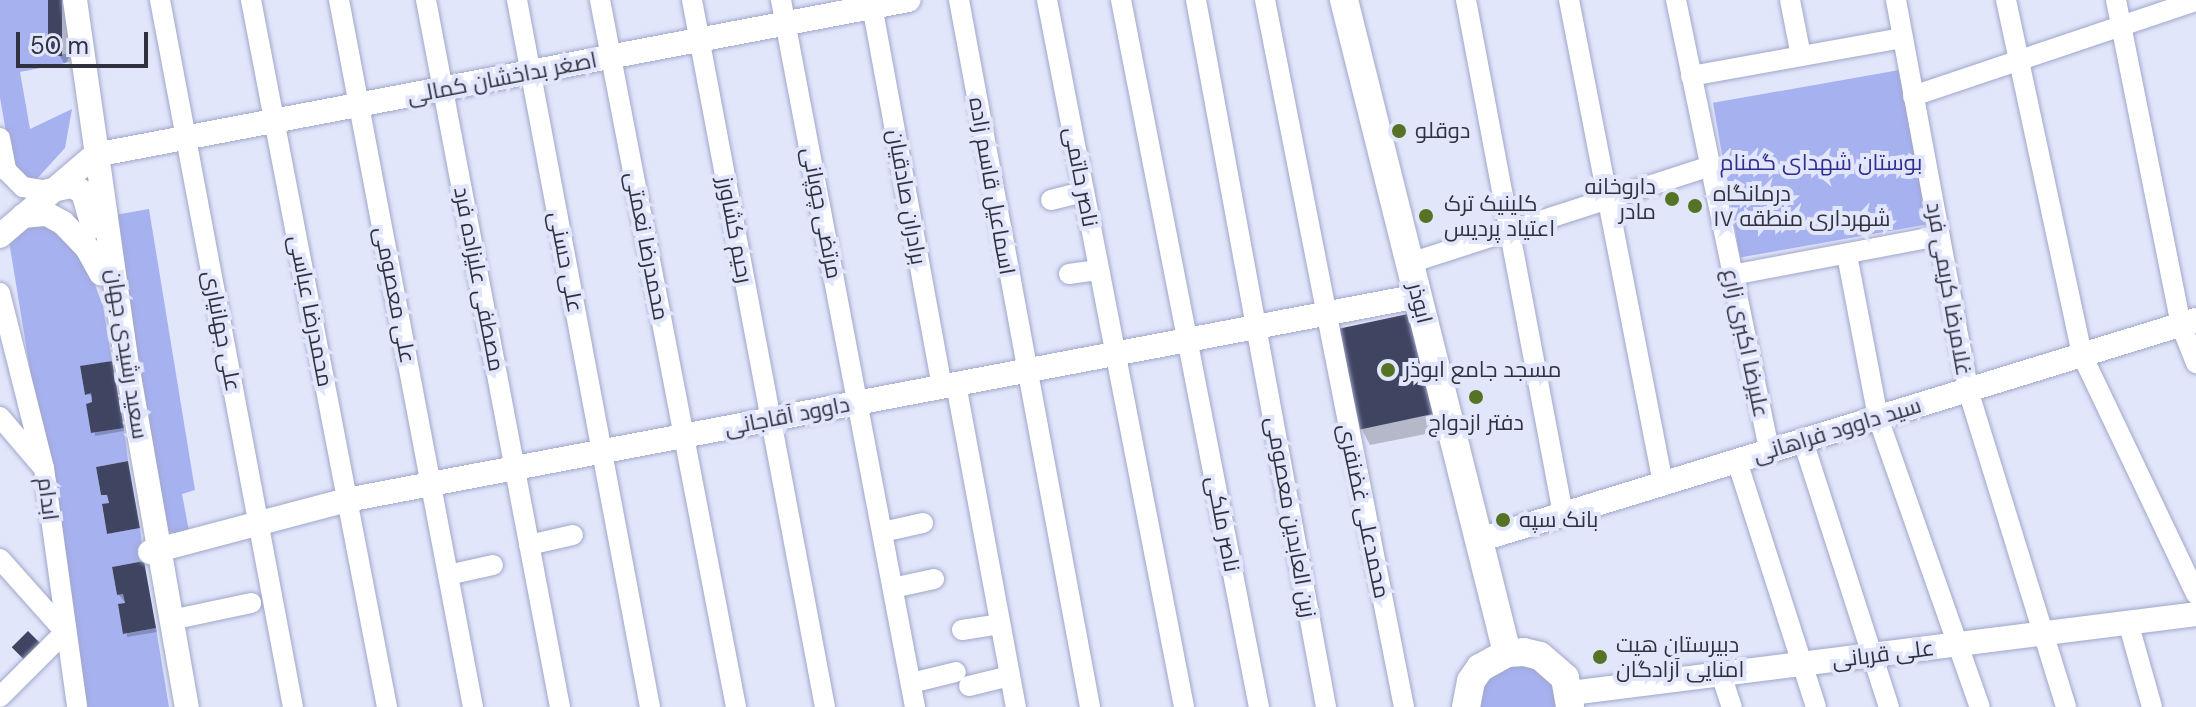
<!DOCTYPE html>
<meta charset="utf-8">
<style>
body{margin:0}
#map{position:relative;width:2196px;height:707px;overflow:hidden;background:#e1e6fb;font-family:"DM Sans",Cairo,sans-serif}
div>[style]{position:absolute}
.green>*{inset:0;background:#a6b1f0;transform-origin:0 0}
.shadow>*{inset:0;background:#0003}
.building>*{inset:0;background:#3f4461;transform-origin:0 0}
.roads{filter:drop-shadow(0 0 2px #a0a7c8) drop-shadow(0 0 2px #a0a7c8)}
.minor>*{height:20px;margin:-10px;padding:0 10px;transform-origin:10px;border-radius:10px;background:#fff}
.tertiary>*{height:24px;margin:-12px;padding:0 12px;transform-origin:12px;border-radius:12px;background:#fff}
.secondary>*{height:28px;margin:-14px;padding:0 14px;transform-origin:14px;border-radius:14px;background:#fff}
.dots>*{width:22px;height:22px;translate:-50% -50%;box-sizing:border-box;border:4px solid #e1e6fb;border-radius:50%}
span{translate:-50% -50%;white-space:nowrap;text-align:center;line-height:1.15;-webkit-text-stroke:8px #e1e6fb;paint-order:stroke}
.street-label{font-size:22px;color:#2f313f}
.poi-label{font-size:22px;color:#2f313f}
.left{translate:0 -50%;text-align:left}
.right{translate:-100% -50%;text-align:right}
.park-label{font-size:22px;color:#2f2c8d}
.scale{position:absolute;left:16px;top:32px;width:132px;height:36px;box-sizing:border-box;border:4px solid #2f313f;border-top:0;padding-left:10px;font-size:24px;line-height:28px;white-space:nowrap;color:#2f313f;-webkit-text-stroke:6px #e1e6fb;paint-order:stroke}
</style>
<div id="map">
<div class="green">
<i style="clip-path:polygon(0 0,48px 0,57px 55px,71px 53px,66px 63px,20px 72px,30px 129px,72px 109px,65px 148px,35px 181px,21px 175px,11px 160px,0 98px)"></i>
<i style="left:1905px;top:69px;width:157px;height:195px;rotate:80deg"></i>
<i style="clip-path:polygon(149px 209px,195px 490px,182px 494px,189px 531px,175px 533px,168px 531px,109px 216px)"></i>
<i style="clip-path:polygon(50px 223px,87px 264px,103px 306px,112px 361px,80px 367px,85px 394px,91px 393px,92px 402px,86px 404px,92px 433px,124px 428px,128px 461px,96px 467px,101px 495px,107px 495px,109px 503px,102px 505px,107px 534px,140px 528px,144px 561px,112px 567px,117px 595px,123px 594px,125px 603px,124px 634px,156px 628px,169px 707px,85px 707px,8px 235px,21px 226px)"></i>
<i style="clip-path:polygon(1502px 661px,1547px 669px,1565px 707px,1471px 707px,1472px 696px)"></i>
</div>
<div class="shadow">
<i style="clip-path:polygon(50px 0,64px 0,74px 61px,64px 63px,59px 55px)"></i>
<i style="clip-path:polygon(1416px 314px,1446px 430px,1370px 445px,1361px 428px)"></i>
<i style="clip-path:polygon(113px 366px,124px 431px,95px 436px,94px 396px,87px 394px)"></i>
<i style="clip-path:polygon(143px 564px,157px 632px,127px 637px,127px 605px,119px 595px,114px 569px)"></i>
</div>
<div class="building">
<i style="left:48px;top:0;width:14px;height:56px"></i>
<i style="left:1417px;top:312px;width:103px;height:80px;rotate:78deg"></i>
<i style="clip-path:polygon(112px 361px,124px 428px,91px 433px,86px 404px,92px 402px,91px 393px,85px 395px,80px 366px)"></i>
<i style="clip-path:polygon(128px 461px,140px 528px,107px 534px,102px 504px,109px 503px,107px 495px,101px 495px,96px 467px)"></i>
<i style="clip-path:polygon(144px 561px,156px 628px,123px 634px,118px 604px,125px 603px,123px 594px,117px 595px,112px 567px)"></i>
<i style="left:28px;top:631px;width:17px;height:23px;rotate:45deg"></i>
</div>
<div class="roads">
<div class="minor">
<i style="left:160px;top:0;width:719px;rotate:79.35deg"></i>
<i style="left:251px;top:0;width:720px;rotate:79.11deg"></i>
<i style="left:339px;top:0;width:720px;rotate:79.27deg"></i>
<i style="left:426px;top:0;width:720px;rotate:79.27deg"></i>
<i style="left:517px;top:0;width:719px;rotate:79.35deg"></i>
<i style="left:600px;top:0;width:720px;rotate:79.11deg"></i>
<i style="left:692px;top:0;width:719px;rotate:79.35deg"></i>
<i style="left:781px;top:0;width:720px;rotate:79.27deg"></i>
<i style="left:871px;top:0;width:393px;rotate:79.6deg"></i>
<i style="left:959px;top:0;width:719px;rotate:79.5deg"></i>
<i style="left:1047px;top:0;width:720px;rotate:79.03deg"></i>
<i style="left:1121px;top:0;width:720px;rotate:78.96deg"></i>
<i style="left:1196px;top:0;width:719px;rotate:79.58deg"></i>
<i style="left:1265px;top:0;width:721px;rotate:78.88deg"></i>
<i style="left:1466px;top:0;width:523px;rotate:79.31deg"></i>
<i style="left:1569px;top:0;width:493px;rotate:79deg"></i>
<i style="left:1676px;top:0;width:460px;rotate:78.3deg"></i>
<i style="left:1790px;top:0;width:57px;rotate:78.9deg"></i>
<i style="left:1896px;top:0;width:397px;rotate:79.5deg"></i>
<i style="left:1968px;top:390px;width:332px;rotate:72.8deg"></i>
<i style="left:2006px;top:0;width:363px;rotate:77.9deg"></i>
<i style="left:2082px;top:355px;width:265px;rotate:64.5deg"></i>
<i style="left:2116px;top:0;width:331px;rotate:78.7deg"></i>
<i style="left:2181px;top:325px;width:41px;rotate:68.5deg"></i>
<i style="left:1691px;top:76px;width:215px;rotate:-10.2deg"></i>
<i style="left:1913px;top:96px;width:299px;rotate:-18.6deg"></i>
<i style="left:0;top:138px;width:33px;rotate:79deg"></i>
<i style="left:6px;top:170px;width:24px;rotate:45deg"></i>
<i style="left:23px;top:187px;width:25px;rotate:9deg"></i>
<i style="left:1051px;top:200px;width:34px;rotate:-14deg"></i>
<i style="left:1847px;top:255px;width:166px;rotate:79.2deg"></i>
<i style="left:1878px;top:418px;width:306px;rotate:70.6deg"></i>
<i style="left:1410px;top:263px;width:315px;rotate:-17.9deg"></i>
<i style="left:1069px;top:274px;width:30px;rotate:-8deg"></i>
<i style="left:1732px;top:275px;width:211px;rotate:-10.7deg"></i>
<i style="left:0;top:293px;width:180px;rotate:75.9deg"></i>
<i style="left:44px;top:468px;width:241px;rotate:82.1deg"></i>
<i style="left:956px;top:384px;width:329px;rotate:79.5deg"></i>
<i style="left:0;top:417px;width:63px;rotate:49.5deg"></i>
<i style="left:1803px;top:441px;width:280px;rotate:72.1deg"></i>
<i style="left:1737px;top:461px;width:258px;rotate:72.2deg"></i>
<i style="left:882px;top:532px;width:42px;rotate:-12.4deg"></i>
<i style="left:529px;top:545px;width:45px;rotate:-12.8deg"></i>
<i style="left:0;top:559px;width:98px;rotate:48.3deg"></i>
<i style="left:65px;top:632px;width:92px;rotate:135deg"></i>
<i style="left:448px;top:575px;width:46px;rotate:-12.5deg"></i>
<i style="left:893px;top:588px;width:42px;rotate:-12.4deg"></i>
<i style="left:171px;top:620px;width:82px;rotate:-12deg"></i>
<i style="left:2128px;top:622px;width:88px;rotate:74.2deg"></i>
<i style="left:962px;top:630px;width:38px;rotate:-9deg"></i>
<i style="left:1721px;top:674px;width:35px;rotate:72deg"></i>
<i style="left:911px;top:683px;width:46px;rotate:-13.7deg"></i>
<i style="left:969px;top:686px;width:42px;rotate:-13.7deg"></i>
</div>
<div class="tertiary">
<i style="left:75px;top:0;width:357px;rotate:81.9deg"></i>
<i style="left:125px;top:353px;width:359px;rotate:80.1deg"></i>
<i style="left:48px;top:191px;width:25px;rotate:-12deg"></i>
<i style="left:72px;top:186px;width:13px;rotate:29deg"></i>
<i style="left:83px;top:192px;width:36px;rotate:74deg"></i>
<i style="left:23px;top:216px;width:24px;rotate:-5deg"></i>
<i style="left:47px;top:214px;width:18px;rotate:29deg"></i>
<i style="left:63px;top:223px;width:35px;rotate:46deg"></i>
<i style="left:87px;top:248px;width:29px;rotate:61deg"></i>
<i style="left:0;top:236px;width:125px;rotate:-40.5deg"></i>
<i style="left:95px;top:155px;width:828px;rotate:-10.79deg"></i>
<i style="left:1479px;top:540px;width:750px;rotate:-17.06deg"></i>
<i style="left:150px;top:552px;width:204px;rotate:-14.8deg"></i>
<i style="left:347px;top:500px;width:1090px;rotate:-10.78deg"></i>
<i style="left:1571px;top:693px;width:630px;rotate:-7.2deg"></i>
</div>
<div class="secondary">
<i style="left:1344px;top:0;width:673px;rotate:75.98deg"></i>
<i style="left:1466px;top:707px;width:26px;rotate:-79deg"></i>
<i style="left:1471px;top:681px;width:16px;rotate:-55deg"></i>
<i style="left:1480px;top:668px;width:31px;rotate:-29deg"></i>
<i style="left:1507px;top:653px;width:17px;rotate:-3deg"></i>
<i style="left:1524px;top:652px;width:16px;rotate:14deg"></i>
<i style="left:1540px;top:656px;width:33px;rotate:41deg"></i>
<i style="left:1565px;top:678px;width:29px;rotate:80deg"></i>
</div>
</div>
<div class="dots">
<i style="left:1399px;top:131px;background:#567225"></i>
<i style="left:1672px;top:199px;background:#567225"></i>
<i style="left:1695px;top:206px;background:#567225"></i>
<i style="left:1426px;top:216px;background:#567225"></i>
<i style="left:1388px;top:370px;background:#567225"></i>
<i style="left:1476px;top:397px;background:#567225"></i>
<i style="left:1503px;top:520px;background:#567225"></i>
<i style="left:1600px;top:657px;background:#567225"></i>
</div>
<div class="street-label">
<span style="left:502px;top:78px;rotate:-11deg">اصغر بداخشان کمالی</span>
<span style="left:1081px;top:177px;rotate:79deg">ناصر حاتمی</span>
<span style="left:992px;top:186px;rotate:80deg">اسماعیل قاسم زاده</span>
<span style="left:907px;top:197px;rotate:80deg">برادران صادقیان</span>
<span style="left:822px;top:213px;rotate:79deg">مرتضی چوپانی</span>
<span style="left:735px;top:230px;rotate:79deg">رحیم کشاورز</span>
<span style="left:647px;top:246px;rotate:79deg">محمدرضا نعمتی</span>
<span style="left:566px;top:262px;rotate:79deg">علی حسنی</span>
<span style="left:479px;top:279px;rotate:79deg">مصطفی علیزاده فرد</span>
<span style="left:1949px;top:289px;rotate:80deg">غلامرضا کریمی فرد</span>
<span style="left:395px;top:295px;rotate:79deg">علی معصومی</span>
<span style="left:1420px;top:303px;rotate:76deg">ابوذر</span>
<span style="left:311px;top:311px;rotate:79deg">محمدرضا عباسی</span>
<span style="left:222px;top:331px;rotate:79deg">علی جهانیاری</span>
<span style="left:1746px;top:343px;rotate:78deg">علیرضا اکبری زارع</span>
<span style="left:127px;top:354px;rotate:81deg">سعید رشیدی جهان</span>
<span style="left:787px;top:416px;rotate:-11deg">داوود آقاجانی</span>
<span style="left:1837px;top:430px;rotate:-17deg">سید داوود فراهانی</span>
<span style="left:48px;top:499px;rotate:83deg">ابدام</span>
<span style="left:1364px;top:511px;rotate:78deg">محمدعلی غضنفری</span>
<span style="left:1291px;top:517px;rotate:80deg">زین العابدین معصومی</span>
<span style="left:1223px;top:524px;rotate:79deg">ناصر ملکی</span>
<span style="left:1883px;top:654px;rotate:-7deg">علی قربانی</span>
</div>
<div class="poi-label">
<span class="left" style="left:1415px;top:131px">دوقلو</span>
<span class="right" style="left:1656px;top:199px">داروخانه<br>مادر</span>
<span class="left" style="left:1713px;top:206px">درمانگاه<br>شهرداری منطقه ۱۷</span>
<span class="left" style="left:1444px;top:216px">کلینیک ترک<br>اعتیاد پردیس</span>
<span class="left" style="left:1404px;top:370px">مسجد جامع ابوذر</span>
<span style="left:1476px;top:423px">دفتر ازدواج</span>
<span class="left" style="left:1519px;top:520px">بانک سپه</span>
<span class="left" style="left:1616px;top:657px">دبیرستان هیت<br>امنایی آزادگان</span>
</div>
<div class="park-label">
<span style="left:1821px;top:163px">بوستان شهدای گمنام</span>
</div>
<div class="scale">50 m</div>
</div>
